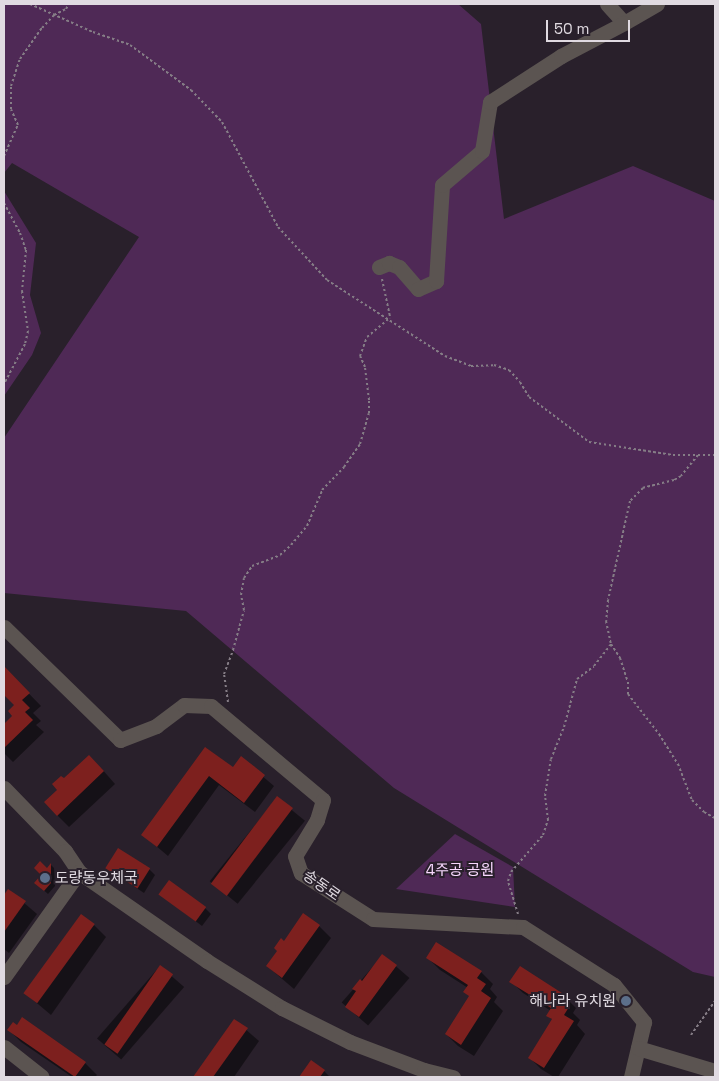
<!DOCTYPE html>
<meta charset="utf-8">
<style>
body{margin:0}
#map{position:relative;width:719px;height:1081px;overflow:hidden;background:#29202b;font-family:"Space Grotesk","Noto Sans KR",sans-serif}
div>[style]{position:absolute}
.green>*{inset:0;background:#4f2956}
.shadow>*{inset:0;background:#0007;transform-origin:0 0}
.building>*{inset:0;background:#7d201e;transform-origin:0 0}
.path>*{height:2px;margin-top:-1px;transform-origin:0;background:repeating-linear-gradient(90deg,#857d86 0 2.5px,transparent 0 5px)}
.minor>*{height:15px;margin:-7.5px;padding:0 7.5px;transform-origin:7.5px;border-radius:7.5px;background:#5b5451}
.dots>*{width:14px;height:14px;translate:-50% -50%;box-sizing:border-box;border:2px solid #29202b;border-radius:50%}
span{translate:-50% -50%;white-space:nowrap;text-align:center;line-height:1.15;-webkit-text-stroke:4px #29202b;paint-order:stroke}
.park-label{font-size:15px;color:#f8d7fe}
.poi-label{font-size:15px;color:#e0dae1}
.left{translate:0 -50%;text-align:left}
.right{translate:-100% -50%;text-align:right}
.street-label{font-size:15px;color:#e0dae1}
.frame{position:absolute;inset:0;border:5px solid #e0dae1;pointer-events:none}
.scale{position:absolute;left:546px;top:20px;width:84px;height:22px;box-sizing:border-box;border:2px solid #e0dae1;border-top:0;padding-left:6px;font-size:15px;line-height:18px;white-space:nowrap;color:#e0dae1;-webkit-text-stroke:4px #29202b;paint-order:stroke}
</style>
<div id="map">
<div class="green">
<i style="clip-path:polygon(4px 4px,458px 4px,481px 24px,504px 219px,633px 166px,715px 201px,715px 977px,693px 972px,394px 788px,186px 611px,4px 593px,4px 438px,139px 237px,12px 163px,4px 173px)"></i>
<i style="clip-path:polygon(4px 191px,36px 243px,30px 295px,41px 333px,32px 355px,4px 396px)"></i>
<i style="clip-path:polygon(455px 834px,513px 867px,515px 907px,396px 889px)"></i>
</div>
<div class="shadow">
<i style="clip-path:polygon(4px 668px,41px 706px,33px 713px,41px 721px,36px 725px,44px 732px,13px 762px,4px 753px,4px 726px,14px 716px,16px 705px,4px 693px)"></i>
<i style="clip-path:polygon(206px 748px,233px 768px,241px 758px,274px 786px,255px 812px,219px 785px,168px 856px,143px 835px)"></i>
<i style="clip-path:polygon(101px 768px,115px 784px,69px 827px,57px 815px,64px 780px)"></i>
<i style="left:277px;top:798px;width:36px;height:107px;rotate:39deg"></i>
<i style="clip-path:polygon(51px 865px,54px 868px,55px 886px,48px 894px,40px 887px)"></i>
<i style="clip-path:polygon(108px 869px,149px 869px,155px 875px,144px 893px)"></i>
<i style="clip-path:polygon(9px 890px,37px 914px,9px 953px,4px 949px,4px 897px)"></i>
<i style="clip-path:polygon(160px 894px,205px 908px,211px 914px,202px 926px)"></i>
<i style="clip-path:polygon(94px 925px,106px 937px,51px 1015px,26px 994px)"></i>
<i style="clip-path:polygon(319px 926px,331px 938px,294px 989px,267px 966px,284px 942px)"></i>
<i style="left:383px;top:955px;width:35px;height:63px;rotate:41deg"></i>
<i style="clip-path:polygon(428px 958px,481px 972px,493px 984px,490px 989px,497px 997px,494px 1002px,503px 1011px,474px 1056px,458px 1046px,446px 1034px,470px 997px,468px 988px,440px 970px)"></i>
<i style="left:160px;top:966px;width:32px;height:96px;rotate:41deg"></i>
<i style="clip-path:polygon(511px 981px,564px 996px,576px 1008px,573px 1013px,580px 1020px,577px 1025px,585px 1034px,558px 1077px,554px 1077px,541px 1069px,529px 1057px,553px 1020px,548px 1016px,551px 1011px,523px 993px)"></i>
<i style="clip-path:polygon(235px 1020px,259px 1041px,234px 1077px,194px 1077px)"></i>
<i style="clip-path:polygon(9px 1030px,85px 1063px,97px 1075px,95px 1077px,72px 1077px,21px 1042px)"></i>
<i style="clip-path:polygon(312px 1062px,324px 1071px,330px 1077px,301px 1077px)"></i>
</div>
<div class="building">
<i style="clip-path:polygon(4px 666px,30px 693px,22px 700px,30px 708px,25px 712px,33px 720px,4px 748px,4px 724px,12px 716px,8px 711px,14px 705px,4px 695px)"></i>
<i style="clip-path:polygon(205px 747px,233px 767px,241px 756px,265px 775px,244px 803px,209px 776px,157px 847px,141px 835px)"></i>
<i style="clip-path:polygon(89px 755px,104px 771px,57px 816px,44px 802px,57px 790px,52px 784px,61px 776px,64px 778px)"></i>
<i style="left:277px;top:796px;width:20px;height:110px;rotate:37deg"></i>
<i style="left:118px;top:848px;width:38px;height:24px;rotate:32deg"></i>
<i style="clip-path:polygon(40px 861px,47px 868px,51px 863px,51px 883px,44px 891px,34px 883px,41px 875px,34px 868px)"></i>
<i style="left:169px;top:880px;width:46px;height:18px;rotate:36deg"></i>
<i style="clip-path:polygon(8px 889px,26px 901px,4px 932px,4px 895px)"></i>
<i style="clip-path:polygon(303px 913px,320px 925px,282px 978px,266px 966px,277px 951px,274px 948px,281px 938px,284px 941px)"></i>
<i style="left:81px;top:914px;width:17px;height:98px;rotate:36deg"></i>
<i style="clip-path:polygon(436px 942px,482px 971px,477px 978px,486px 984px,481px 991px,491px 998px,461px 1045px,445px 1034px,469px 996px,463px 992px,468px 985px,426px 958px)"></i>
<i style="clip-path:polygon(382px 954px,397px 965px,359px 1017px,345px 1007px,356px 991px,352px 989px,360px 979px,362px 981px)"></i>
<i style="left:160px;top:965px;width:16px;height:97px;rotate:35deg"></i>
<i style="clip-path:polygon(520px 966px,565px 995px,560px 1002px,569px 1007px,564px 1015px,574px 1021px,544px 1068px,528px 1058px,552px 1019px,546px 1016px,551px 1008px,509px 982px)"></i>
<i style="clip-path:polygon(22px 1017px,86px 1062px,75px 1077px,7px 1030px,13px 1022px,17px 1025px)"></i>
<i style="clip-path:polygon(234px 1019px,248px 1028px,213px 1077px,193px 1077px)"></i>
<i style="clip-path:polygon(311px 1060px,325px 1070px,320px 1077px,299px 1077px)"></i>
</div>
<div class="path">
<i style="left:30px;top:4px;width:69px;rotate:24deg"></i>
<i style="left:93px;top:32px;width:39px;rotate:19deg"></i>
<i style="left:130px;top:45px;width:76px;rotate:36.4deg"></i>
<i style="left:191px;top:90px;width:45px;rotate:45.9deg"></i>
<i style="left:222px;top:122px;width:119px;rotate:61.9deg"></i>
<i style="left:278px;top:227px;width:72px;rotate:47.2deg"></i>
<i style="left:327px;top:280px;width:140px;rotate:32.8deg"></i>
<i style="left:445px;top:356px;width:28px;rotate:21deg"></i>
<i style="left:471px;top:366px;width:23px;rotate:-2deg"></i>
<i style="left:494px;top:365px;width:16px;rotate:18deg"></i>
<i style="left:509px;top:370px;width:16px;rotate:47deg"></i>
<i style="left:520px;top:382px;width:17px;rotate:59deg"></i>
<i style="left:529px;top:397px;width:75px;rotate:36.9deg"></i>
<i style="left:589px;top:442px;width:85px;rotate:8.8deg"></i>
<i style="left:673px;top:455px;width:42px"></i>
<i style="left:4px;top:156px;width:34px;rotate:-66deg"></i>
<i style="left:18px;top:125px;width:17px;rotate:-114deg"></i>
<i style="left:11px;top:109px;width:23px;rotate:-90deg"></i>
<i style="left:11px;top:86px;width:28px;rotate:-72deg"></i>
<i style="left:20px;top:59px;width:38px;rotate:-55deg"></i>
<i style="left:42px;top:28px;width:18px;rotate:-47deg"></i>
<i style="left:54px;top:15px;width:13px;rotate:-27deg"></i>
<i style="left:66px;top:9px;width:6px;rotate:-59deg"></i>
<i style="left:4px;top:203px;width:34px;rotate:62deg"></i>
<i style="left:20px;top:233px;width:18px;rotate:71deg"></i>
<i style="left:26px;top:250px;width:41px;rotate:95.6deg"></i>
<i style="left:22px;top:291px;width:40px;rotate:81.5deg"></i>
<i style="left:28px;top:331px;width:13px;rotate:103deg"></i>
<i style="left:25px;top:344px;width:45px;rotate:117.7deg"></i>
<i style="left:382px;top:279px;width:40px;rotate:78deg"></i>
<i style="left:698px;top:455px;width:27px;rotate:129deg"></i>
<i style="left:681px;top:476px;width:8px;rotate:150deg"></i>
<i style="left:674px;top:480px;width:32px;rotate:166deg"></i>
<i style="left:643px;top:488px;width:18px;rotate:135deg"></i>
<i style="left:630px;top:501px;width:101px;rotate:102.5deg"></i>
<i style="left:608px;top:600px;width:21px;rotate:95deg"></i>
<i style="left:606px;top:621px;width:24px;rotate:78deg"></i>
<i style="left:611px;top:644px;width:17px;rotate:57deg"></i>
<i style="left:620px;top:658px;width:25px;rotate:72deg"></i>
<i style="left:628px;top:682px;width:12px;rotate:90deg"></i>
<i style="left:628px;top:694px;width:51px;rotate:52.2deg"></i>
<i style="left:659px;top:734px;width:36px;rotate:58deg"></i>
<i style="left:678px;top:764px;width:39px;rotate:69deg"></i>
<i style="left:692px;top:800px;width:17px;rotate:45deg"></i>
<i style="left:704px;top:812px;width:13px;rotate:29deg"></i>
<i style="left:228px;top:702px;width:28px;rotate:-98deg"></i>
<i style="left:224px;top:674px;width:26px;rotate:-69deg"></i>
<i style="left:233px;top:650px;width:41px;rotate:-74.6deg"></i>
<i style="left:244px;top:610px;width:15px;rotate:-101deg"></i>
<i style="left:241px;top:595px;width:17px;rotate:-80deg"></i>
<i style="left:244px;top:578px;width:14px;rotate:-56deg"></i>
<i style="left:252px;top:566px;width:30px;rotate:-21deg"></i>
<i style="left:280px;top:555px;width:15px;rotate:-42deg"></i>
<i style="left:291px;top:545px;width:25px;rotate:-50deg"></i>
<i style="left:307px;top:526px;width:39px;rotate:-67deg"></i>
<i style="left:322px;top:490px;width:32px;rotate:-46deg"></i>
<i style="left:344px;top:467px;width:28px;rotate:-55deg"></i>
<i style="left:360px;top:444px;width:32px;rotate:-74deg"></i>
<i style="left:369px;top:413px;width:13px;rotate:-90deg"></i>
<i style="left:369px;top:400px;width:33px;rotate:-97deg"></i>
<i style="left:365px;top:367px;width:12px;rotate:-114deg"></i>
<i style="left:360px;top:356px;width:20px;rotate:-70deg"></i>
<i style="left:367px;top:337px;width:30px;rotate:-40deg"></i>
<i style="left:518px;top:914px;width:34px;rotate:-107deg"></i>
<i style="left:508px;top:881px;width:9px;rotate:-72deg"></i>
<i style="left:511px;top:872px;width:49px;rotate:-49.1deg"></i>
<i style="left:543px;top:835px;width:16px;rotate:-72deg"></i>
<i style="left:548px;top:820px;width:24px;rotate:-97deg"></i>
<i style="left:545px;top:796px;width:37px;rotate:-81deg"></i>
<i style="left:551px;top:759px;width:35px;rotate:-68deg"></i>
<i style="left:564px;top:727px;width:50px;rotate:-74.8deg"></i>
<i style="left:577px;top:679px;width:21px;rotate:-37deg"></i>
<i style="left:594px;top:666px;width:28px;rotate:-52deg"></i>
<i style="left:691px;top:1035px;width:42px;rotate:-54.8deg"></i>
</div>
<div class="minor">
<i style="left:607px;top:4px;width:25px;rotate:48deg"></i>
<i style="left:624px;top:23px;width:38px;rotate:-30deg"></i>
<i style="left:379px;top:267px;width:11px;rotate:-22deg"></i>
<i style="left:389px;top:263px;width:11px;rotate:22deg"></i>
<i style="left:399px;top:267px;width:29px;rotate:49deg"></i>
<i style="left:418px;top:289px;width:20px;rotate:-24deg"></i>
<i style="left:436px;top:281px;width:96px;rotate:-86.4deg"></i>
<i style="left:442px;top:185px;width:52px;rotate:-40.4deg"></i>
<i style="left:482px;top:151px;width:50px;rotate:-80.7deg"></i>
<i style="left:490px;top:102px;width:85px;rotate:-32.9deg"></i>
<i style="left:561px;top:56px;width:71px;rotate:-27.6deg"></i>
<i style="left:4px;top:627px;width:162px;rotate:44.2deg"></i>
<i style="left:120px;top:740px;width:39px;rotate:-21deg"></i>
<i style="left:156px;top:726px;width:35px;rotate:-37deg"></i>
<i style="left:184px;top:705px;width:27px;rotate:2deg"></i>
<i style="left:211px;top:706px;width:146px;rotate:40deg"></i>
<i style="left:323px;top:800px;width:21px;rotate:107deg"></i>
<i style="left:317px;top:820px;width:42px;rotate:121.4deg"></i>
<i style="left:295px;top:856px;width:18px;rotate:71deg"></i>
<i style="left:301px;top:873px;width:85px;rotate:32.6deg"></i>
<i style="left:373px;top:919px;width:150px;rotate:3.1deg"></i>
<i style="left:523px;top:927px;width:108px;rotate:32.5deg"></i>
<i style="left:614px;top:985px;width:48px;rotate:51deg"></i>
<i style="left:644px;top:1022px;width:57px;rotate:103.3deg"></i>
<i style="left:4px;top:788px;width:88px;rotate:45.9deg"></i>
<i style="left:65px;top:851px;width:25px;rotate:56deg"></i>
<i style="left:79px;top:872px;width:156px;rotate:34.8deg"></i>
<i style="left:207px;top:961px;width:89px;rotate:32.1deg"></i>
<i style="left:282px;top:1008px;width:76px;rotate:26.6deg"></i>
<i style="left:350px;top:1042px;width:79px;rotate:20.7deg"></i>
<i style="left:424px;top:1070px;width:30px;rotate:14deg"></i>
<i style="left:4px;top:977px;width:129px;rotate:-54.5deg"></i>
<i style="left:4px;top:1047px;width:48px;rotate:38.3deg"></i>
<i style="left:638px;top:1048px;width:80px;rotate:16.6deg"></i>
</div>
<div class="dots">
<i style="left:45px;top:878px;background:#5c6f8a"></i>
<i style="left:626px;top:1001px;background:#5c6f8a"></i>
</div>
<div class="park-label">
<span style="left:460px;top:870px">4주공 공원</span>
</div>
<div class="poi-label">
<span class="left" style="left:55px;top:878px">도량동우체국</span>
<span class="right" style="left:616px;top:1001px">해나라 유치원</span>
</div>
<div class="street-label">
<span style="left:322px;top:885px;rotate:35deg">송동로</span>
</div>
<div class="frame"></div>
<div class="scale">50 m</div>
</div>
